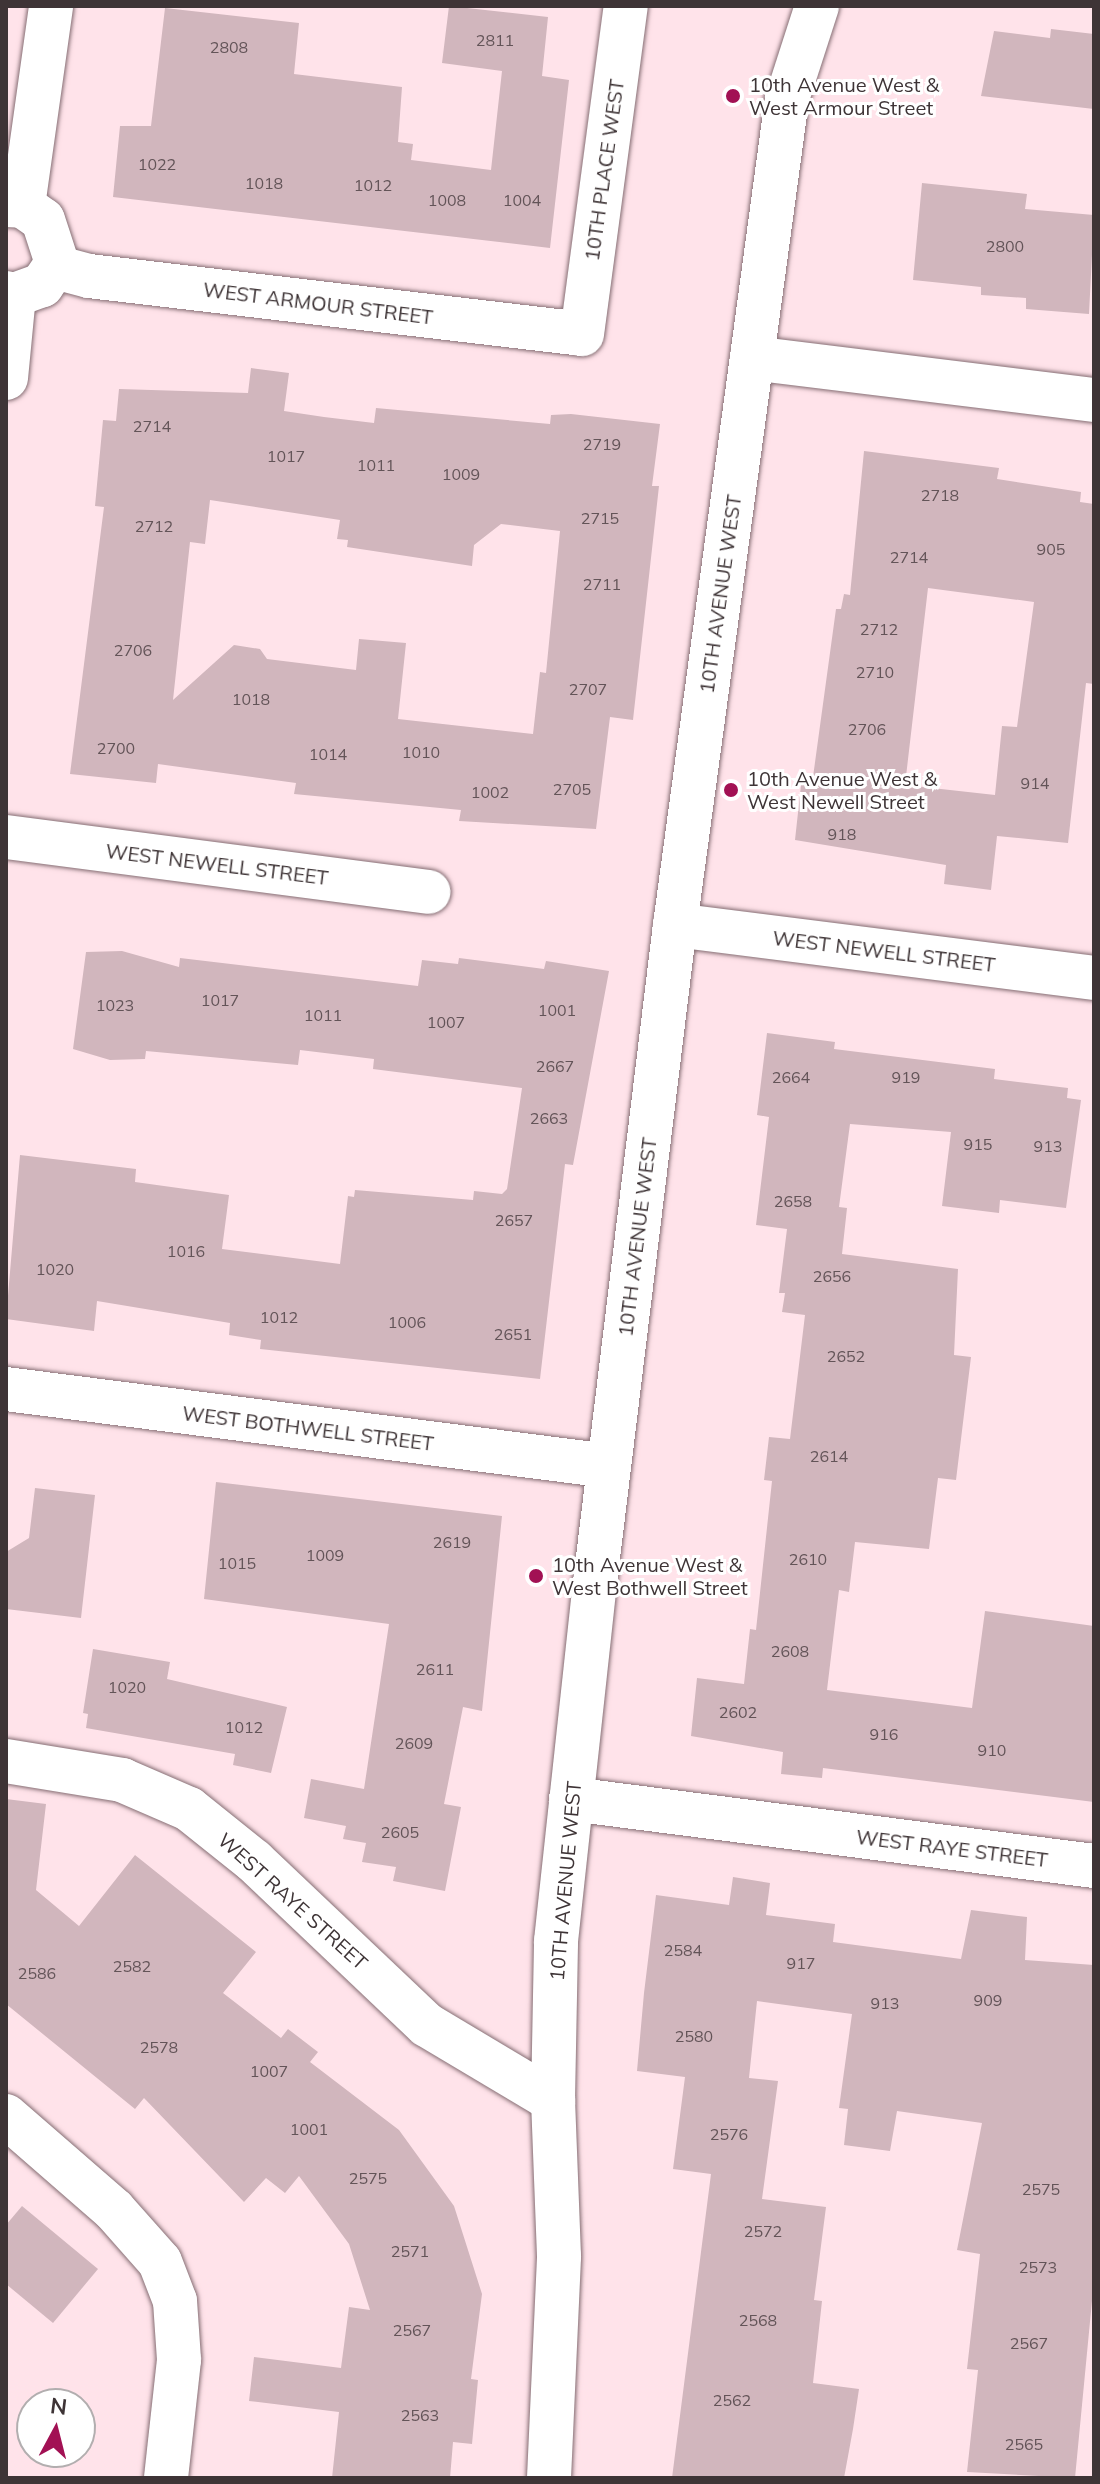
<!DOCTYPE html>
<style>
body{margin:0}
#map{position:relative;width:1100px;height:2484px;overflow:hidden;background:#ffe3ea;font-family:Mulish,sans-serif}
div>[style]{position:absolute}
.building>*{inset:0;background:#d1b6bd}
.roads{filter:drop-shadow(0 0 2px #866e74) drop-shadow(0 0 2px #866e74)}
.minor>*{height:44px;margin:-22px;padding:0 22px;transform-origin:22px;border-radius:22px;background:#fff}
.dots>*{width:22px;height:22px;translate:-50% -50%;box-sizing:border-box;border:4px solid #fff;border-radius:50%}
span{translate:-50% -50%;white-space:nowrap;text-align:center;line-height:1.15;-webkit-text-stroke:6px #fff;paint-order:stroke}
.number-label{font-size:16px;color:#635458}
.number-label span{-webkit-text-stroke-width:0}
.poi-label{font-size:20px;color:#3e3436}
.left{translate:0 -50%;text-align:left}
.street-label{font-size:20px;color:#3e3436}
.frame{position:absolute;inset:0;border:8px solid #3e3436;pointer-events:none}
.north{position:absolute;left:16px;top:2388px;width:80px;height:80px;box-sizing:border-box;background:#fff;border:2px solid #b2aeaf;border-radius:50%;rotate:7deg;font-size:22px;font-weight:700;line-height:32px;text-align:center;color:#3e3436}
.north::after{content:'';display:block;margin:auto;width:28px;height:36px;background:#a21154;clip-path:polygon(50% 0,100% 100%,50% 72%,0 100%)}
</style>
<div id="map">
<div class="building">
<i style="clip-path:polygon(449px 6px,548px 17px,542px 76px,569px 80px,550px 248px,113px 197px,120px 126px,151px 126px,165px 8px,299px 23px,294px 74px,402px 87px,398px 142px,413px 144px,411px 160px,491px 170px,502px 71px,442px 63px)"></i>
<i style="clip-path:polygon(1051px 29px,1094px 34px,1094px 109px,981px 96px,994px 31px,1050px 38px)"></i>
<i style="clip-path:polygon(922px 183px,1027px 194px,1025px 209px,1094px 215px,1089px 314px,1026px 309px,1026px 298px,981px 295px,981px 287px,913px 280px)"></i>
<i style="clip-path:polygon(evenodd,251px 368px,289px 373px,284px 411px,324px 417px,374px 423px,376px 408px,550px 424px,551px 415px,571px 414px,660px 424px,652px 486px,659px 486px,633px 720px,610px 717px,596px 829px,459px 821px,461px 810px,294px 794px,296px 783px,158px 764px,156px 783px,70px 774px,104px 507px,95px 506px,103px 420px,116px 421px,119px 389px,248px 393px,251px 368px,210px 500px,340px 520px,337px 539px,348px 540px,347px 547px,472px 566px,474px 545px,501px 524px,560px 531px,546px 673px,540px 672px,533px 734px,398px 719px,406px 643px,359px 639px,356px 670px,267px 659px,260px 649px,234px 645px,173px 700px,190px 542px,205px 544px,210px 500px)"></i>
<i style="clip-path:polygon(evenodd,864px 451px,999px 468px,997px 479px,1081px 492px,1080px 502px,1094px 504px,1094px 684px,1086px 683px,1068px 843px,997px 836px,991px 890px,944px 884px,946px 865px,795px 840px,802px 776px,813px 777px,836px 609px,841px 609px,844px 594px,850px 595px,864px 451px,928px 588px,1034px 602px,1017px 727px,1002px 726px,995px 795px,905px 785px,928px 588px)"></i>
<i style="clip-path:polygon(122px 951px,179px 967px,180px 958px,418px 986px,422px 960px,458px 964px,459px 958px,544px 969px,546px 961px,609px 971px,573px 1165px,565px 1164px,540px 1379px,260px 1349px,261px 1340px,229px 1335px,230px 1323px,97px 1301px,94px 1331px,6px 1319px,20px 1155px,136px 1169px,135px 1182px,229px 1195px,222px 1249px,340px 1264px,348px 1196px,354px 1197px,355px 1190px,473px 1200px,474px 1191px,502px 1194px,507px 1189px,522px 1088px,373px 1069px,374px 1059px,300px 1050px,298px 1065px,146px 1051px,145px 1059px,110px 1060px,73px 1049px,86px 952px)"></i>
<i style="clip-path:polygon(767px 1033px,835px 1042px,834px 1049px,995px 1069px,994px 1079px,1068px 1088px,1067px 1098px,1081px 1100px,1066px 1208px,1000px 1200px,999px 1213px,942px 1206px,951px 1132px,850px 1124px,839px 1207px,847px 1208px,842px 1254px,958px 1269px,954px 1355px,971px 1357px,956px 1480px,938px 1478px,929px 1549px,855px 1542px,849px 1592px,839px 1590px,827px 1690px,972px 1708px,985px 1611px,1094px 1626px,1094px 1802px,823px 1768px,822px 1778px,781px 1774px,783px 1752px,691px 1736px,697px 1678px,744px 1684px,750px 1629px,756px 1630px,772px 1481px,764px 1480px,769px 1437px,790px 1439px,805px 1315px,782px 1312px,785px 1293px,779px 1293px,787px 1229px,756px 1225px,769px 1117px,757px 1115px)"></i>
<i style="clip-path:polygon(216px 1482px,502px 1516px,482px 1711px,463px 1707px,444px 1804px,461px 1807px,445px 1891px,393px 1881px,396px 1867px,362px 1862px,366px 1843px,343px 1839px,346px 1826px,304px 1818px,311px 1779px,364px 1789px,389px 1624px,204px 1599px)"></i>
<i style="clip-path:polygon(35px 1488px,95px 1495px,81px 1618px,6px 1609px,6px 1552px,29px 1538px)"></i>
<i style="clip-path:polygon(93px 1649px,170px 1662px,167px 1679px,287px 1707px,271px 1773px,233px 1765px,235px 1754px,86px 1728px,88px 1714px,83px 1713px)"></i>
<i style="clip-path:polygon(6px 1799px,46px 1804px,36px 1890px,79px 1926px,135px 1855px,256px 1952px,223px 1993px,281px 2038px,288px 2029px,318px 2052px,310px 2062px,399px 2130px,454px 2206px,482px 2294px,471px 2379px,478px 2380px,472px 2444px,453px 2442px,450px 2478px,332px 2478px,339px 2412px,249px 2401px,254px 2357px,341px 2368px,349px 2307px,370px 2310px,349px 2244px,299px 2176px,285px 2193px,266px 2178px,244px 2202px,144px 2098px,135px 2109px,6px 2004px)"></i>
<i style="clip-path:polygon(733px 1877px,770px 1883px,766px 1915px,835px 1924px,833px 1942px,961px 1959px,971px 1910px,1027px 1917px,1025px 1960px,1094px 1965px,1094px 2280px,1075px 2478px,967px 2472px,978px 2370px,967px 2369px,980px 2254px,957px 2250px,982px 2123px,897px 2111px,890px 2151px,844px 2145px,848px 2109px,839px 2108px,852px 2014px,757px 2001px,749px 2078px,778px 2081px,762px 2199px,826px 2207px,814px 2300px,822px 2301px,813px 2383px,859px 2389px,853px 2429px,844px 2478px,672px 2478px,711px 2174px,673px 2169px,685px 2077px,637px 2071px,644px 1993px,656px 1895px,729px 1905px)"></i>
<i style="clip-path:polygon(22px 2206px,98px 2269px,53px 2323px,6px 2284px,6px 2225px)"></i>
</div>
<div class="roads">
<div class="minor">
<i style="left:6px;top:205px;width:17px;rotate:3deg"></i>
<i style="left:23px;top:206px;width:24px;rotate:35deg"></i>
<i style="left:43px;top:220px;width:45px;rotate:72deg"></i>
<i style="left:57px;top:263px;width:27px;rotate:124deg"></i>
<i style="left:42px;top:285px;width:30px;rotate:160deg"></i>
<i style="left:14px;top:295px;width:8px;rotate:-166deg"></i>
<i style="left:23px;top:206px;width:202px;rotate:-82deg"></i>
<i style="left:55px;top:267px;width:35px;rotate:15deg"></i>
<i style="left:89px;top:276px;width:496px;rotate:6.7deg"></i>
<i style="left:582px;top:334px;width:331px;rotate:-82.4deg"></i>
<i style="left:752px;top:358px;width:345px;rotate:7deg"></i>
<i style="left:6px;top:378px;width:83px;rotate:-84.5deg"></i>
<i style="left:6px;top:837px;width:426px;rotate:7.4deg"></i>
<i style="left:675px;top:925px;width:422px;rotate:7.2deg"></i>
<i style="left:6px;top:1389px;width:608px;rotate:7.28deg"></i>
<i style="left:6px;top:1761px;width:118px;rotate:9.3deg"></i>
<i style="left:122px;top:1780px;width:73px;rotate:23.4deg"></i>
<i style="left:189px;top:1809px;width:83px;rotate:38.7deg"></i>
<i style="left:254px;top:1861px;width:238px;rotate:43.5deg"></i>
<i style="left:427px;top:2025px;width:147px;rotate:30.8deg"></i>
<i style="left:571px;top:1799px;width:527px;rotate:7.3deg"></i>
<i style="left:6px;top:2116px;width:143px;rotate:41deg"></i>
<i style="left:114px;top:2210px;width:69px;rotate:48.5deg"></i>
<i style="left:160px;top:2262px;width:42px;rotate:69deg"></i>
<i style="left:175px;top:2301px;width:59px;rotate:86.1deg"></i>
<i style="left:179px;top:2360px;width:119px;rotate:96.3deg"></i>
<i style="left:549px;top:2478px;width:222px;rotate:-87.4deg"></i>
<i style="left:559px;top:2256px;width:156px;rotate:-92.2deg"></i>
<i style="left:553px;top:2100px;width:159px;rotate:-88.9deg"></i>
<i style="left:556px;top:1941px;width:361px;rotate:-83.8deg"></i>
<i style="left:595px;top:1582px;width:662px;rotate:-83.06deg"></i>
<i style="left:675px;top:925px;width:834px;rotate:-82.28deg"></i>
<i style="left:787px;top:99px;width:98px;rotate:-72.1deg"></i>
</div>
</div>
<div class="dots">
<i style="left:733px;top:96px;background:#a21154"></i>
<i style="left:731px;top:790px;background:#a21154"></i>
<i style="left:536px;top:1576px;background:#a21154"></i>
</div>
<div class="number-label">
<span style="left:495px;top:40px">2811</span>
<span style="left:229px;top:47px">2808</span>
<span style="left:157px;top:164px">1022</span>
<span style="left:264px;top:183px">1018</span>
<span style="left:373px;top:185px">1012</span>
<span style="left:447px;top:200px">1008</span>
<span style="left:522px;top:200px">1004</span>
<span style="left:1005px;top:246px">2800</span>
<span style="left:152px;top:426px">2714</span>
<span style="left:602px;top:444px">2719</span>
<span style="left:286px;top:456px">1017</span>
<span style="left:376px;top:465px">1011</span>
<span style="left:461px;top:474px">1009</span>
<span style="left:940px;top:495px">2718</span>
<span style="left:600px;top:518px">2715</span>
<span style="left:154px;top:526px">2712</span>
<span style="left:1051px;top:549px">905</span>
<span style="left:909px;top:557px">2714</span>
<span style="left:602px;top:584px">2711</span>
<span style="left:879px;top:629px">2712</span>
<span style="left:133px;top:650px">2706</span>
<span style="left:875px;top:672px">2710</span>
<span style="left:588px;top:689px">2707</span>
<span style="left:251px;top:699px">1018</span>
<span style="left:867px;top:729px">2706</span>
<span style="left:116px;top:748px">2700</span>
<span style="left:421px;top:752px">1010</span>
<span style="left:328px;top:754px">1014</span>
<span style="left:1035px;top:783px">914</span>
<span style="left:572px;top:789px">2705</span>
<span style="left:490px;top:792px">1002</span>
<span style="left:842px;top:834px">918</span>
<span style="left:220px;top:1000px">1017</span>
<span style="left:115px;top:1005px">1023</span>
<span style="left:557px;top:1010px">1001</span>
<span style="left:323px;top:1015px">1011</span>
<span style="left:446px;top:1022px">1007</span>
<span style="left:555px;top:1066px">2667</span>
<span style="left:791px;top:1077px">2664</span>
<span style="left:906px;top:1077px">919</span>
<span style="left:549px;top:1118px">2663</span>
<span style="left:978px;top:1144px">915</span>
<span style="left:1048px;top:1146px">913</span>
<span style="left:793px;top:1201px">2658</span>
<span style="left:514px;top:1220px">2657</span>
<span style="left:186px;top:1251px">1016</span>
<span style="left:55px;top:1269px">1020</span>
<span style="left:832px;top:1276px">2656</span>
<span style="left:279px;top:1317px">1012</span>
<span style="left:407px;top:1322px">1006</span>
<span style="left:513px;top:1334px">2651</span>
<span style="left:846px;top:1356px">2652</span>
<span style="left:829px;top:1456px">2614</span>
<span style="left:452px;top:1542px">2619</span>
<span style="left:325px;top:1555px">1009</span>
<span style="left:808px;top:1559px">2610</span>
<span style="left:237px;top:1563px">1015</span>
<span style="left:790px;top:1651px">2608</span>
<span style="left:435px;top:1669px">2611</span>
<span style="left:127px;top:1687px">1020</span>
<span style="left:738px;top:1712px">2602</span>
<span style="left:244px;top:1727px">1012</span>
<span style="left:884px;top:1734px">916</span>
<span style="left:414px;top:1743px">2609</span>
<span style="left:992px;top:1750px">910</span>
<span style="left:400px;top:1832px">2605</span>
<span style="left:683px;top:1950px">2584</span>
<span style="left:801px;top:1963px">917</span>
<span style="left:132px;top:1966px">2582</span>
<span style="left:37px;top:1973px">2586</span>
<span style="left:988px;top:2000px">909</span>
<span style="left:885px;top:2003px">913</span>
<span style="left:694px;top:2036px">2580</span>
<span style="left:159px;top:2047px">2578</span>
<span style="left:269px;top:2071px">1007</span>
<span style="left:309px;top:2129px">1001</span>
<span style="left:729px;top:2134px">2576</span>
<span style="left:368px;top:2178px">2575</span>
<span style="left:1041px;top:2189px">2575</span>
<span style="left:763px;top:2231px">2572</span>
<span style="left:410px;top:2251px">2571</span>
<span style="left:1038px;top:2267px">2573</span>
<span style="left:758px;top:2320px">2568</span>
<span style="left:412px;top:2330px">2567</span>
<span style="left:1029px;top:2343px">2567</span>
<span style="left:732px;top:2400px">2562</span>
<span style="left:420px;top:2415px">2563</span>
<span style="left:1024px;top:2444px">2565</span>
</div>
<div class="poi-label">
<span class="left" style="left:749px;top:96px">10th Avenue West &amp;<br>West Armour Street</span>
<span class="left" style="left:747px;top:790px">10th Avenue West &amp;<br>West Newell Street</span>
<span class="left" style="left:552px;top:1576px">10th Avenue West &amp;<br>West Bothwell Street</span>
</div>
<div class="street-label">
<span style="left:604px;top:170px;rotate:-82deg">10TH PLACE WEST</span>
<span style="left:318px;top:303px;rotate:7deg">WEST ARMOUR STREET</span>
<span style="left:720px;top:594px;rotate:-82deg">10TH AVENUE WEST</span>
<span style="left:217px;top:864px;rotate:7deg">WEST NEWELL STREET</span>
<span style="left:884px;top:951px;rotate:7deg">WEST NEWELL STREET</span>
<span style="left:637px;top:1237px;rotate:-83deg">10TH AVENUE WEST</span>
<span style="left:308px;top:1428px;rotate:7deg">WEST BOTHWELL STREET</span>
<span style="left:952px;top:1848px;rotate:7deg">WEST RAYE STREET</span>
<span style="left:565px;top:1881px;rotate:-85deg">10TH AVENUE WEST</span>
<span style="left:293px;top:1901px;rotate:42deg">WEST RAYE STREET</span>
</div>
<div class="frame"></div>
<div class="north">N</div>
</div>
